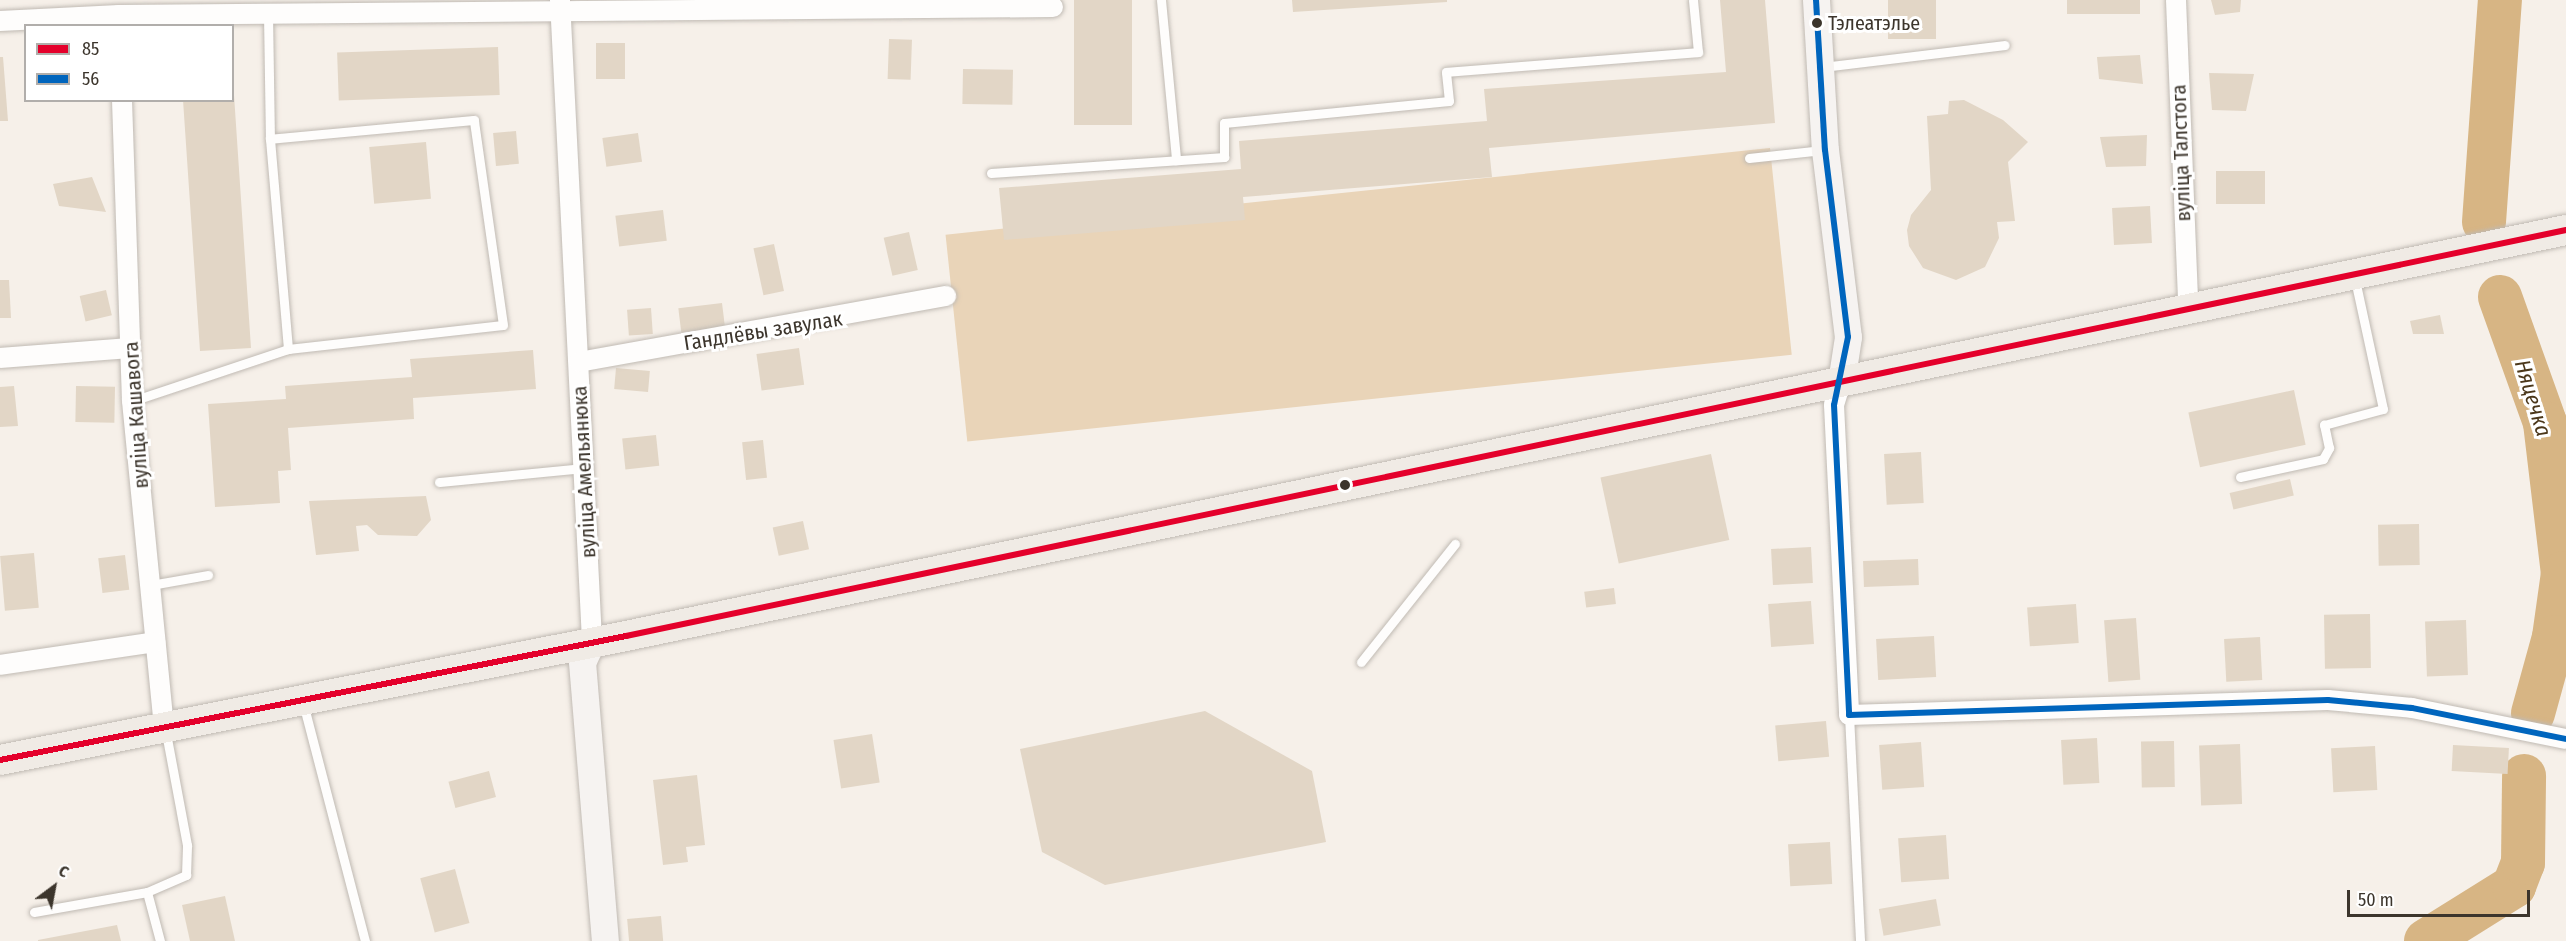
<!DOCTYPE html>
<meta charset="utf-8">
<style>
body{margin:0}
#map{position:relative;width:2566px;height:941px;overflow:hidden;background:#f6f0e9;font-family:"Fira Sans Condensed",sans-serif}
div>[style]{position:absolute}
.green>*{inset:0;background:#e9d4b8;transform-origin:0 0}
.river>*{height:44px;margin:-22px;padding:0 22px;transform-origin:22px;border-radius:22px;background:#d7b584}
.building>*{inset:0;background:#e2d6c6;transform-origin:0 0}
.roads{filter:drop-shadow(0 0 2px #c0bab3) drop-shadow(0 0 2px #c0bab3)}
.lane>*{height:9px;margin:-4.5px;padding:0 4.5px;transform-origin:4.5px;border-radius:4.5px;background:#fefdfc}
.street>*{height:20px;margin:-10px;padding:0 10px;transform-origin:10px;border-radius:10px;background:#fefdfc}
.secondary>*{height:27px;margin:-13.5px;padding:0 13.5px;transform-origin:13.5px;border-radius:13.5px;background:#f6f3f1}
.primary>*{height:30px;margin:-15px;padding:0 15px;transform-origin:15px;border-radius:15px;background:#f0ebe5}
.bus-1>*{height:6px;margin:-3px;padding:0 3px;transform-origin:3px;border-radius:3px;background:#e4002b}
.bus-2>*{height:6px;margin:-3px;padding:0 3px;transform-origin:3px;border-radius:3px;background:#0065bd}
.dots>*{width:16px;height:16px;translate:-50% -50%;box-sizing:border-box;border:3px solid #fff;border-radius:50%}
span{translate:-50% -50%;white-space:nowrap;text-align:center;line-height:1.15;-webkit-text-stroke:6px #fff;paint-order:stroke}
.bus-label{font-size:20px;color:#3c352c}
.left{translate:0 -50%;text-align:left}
.street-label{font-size:21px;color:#3c352c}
.water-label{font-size:22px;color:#4b371a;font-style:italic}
.legend{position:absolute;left:24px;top:24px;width:210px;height:78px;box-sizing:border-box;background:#fff;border:2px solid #b1aeab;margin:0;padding:8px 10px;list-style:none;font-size:18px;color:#3c352c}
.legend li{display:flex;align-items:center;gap:12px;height:30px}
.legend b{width:30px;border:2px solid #b1aeab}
.north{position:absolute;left:24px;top:857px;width:60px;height:60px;-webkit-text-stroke:4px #fff;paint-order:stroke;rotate:32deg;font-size:16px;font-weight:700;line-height:24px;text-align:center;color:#3c352c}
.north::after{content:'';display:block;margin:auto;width:21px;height:27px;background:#3c352c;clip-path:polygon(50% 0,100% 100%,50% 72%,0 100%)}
.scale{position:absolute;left:2347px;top:890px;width:183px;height:27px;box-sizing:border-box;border:3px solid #3c352c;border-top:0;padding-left:8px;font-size:18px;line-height:21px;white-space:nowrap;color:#3c352c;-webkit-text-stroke:4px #fff;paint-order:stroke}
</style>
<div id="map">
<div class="green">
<i style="left:1770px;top:148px;width:208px;height:829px;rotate:84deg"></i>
</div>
<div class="river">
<i style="left:2484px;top:222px;width:223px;rotate:-85.9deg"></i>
<i style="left:2500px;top:297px;width:134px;rotate:70.3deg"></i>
<i style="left:2545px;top:423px;width:151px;rotate:83.2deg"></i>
<i style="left:2563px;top:573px;width:65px;rotate:98deg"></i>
<i style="left:2554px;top:637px;width:79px;rotate:105.4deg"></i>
<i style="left:2426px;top:941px;width:104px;rotate:-32deg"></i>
<i style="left:2514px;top:886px;width:25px;rotate:-69deg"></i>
<i style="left:2523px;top:863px;width:87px;rotate:-89.3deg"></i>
</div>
<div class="building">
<i style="left:1074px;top:0;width:58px;height:125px"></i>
<i style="clip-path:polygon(1292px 0,1447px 0,1447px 2px,1293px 12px)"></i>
<i style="clip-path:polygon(1720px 0,1765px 0,1775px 123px,1489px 148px,1492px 177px,1243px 197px,1245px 220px,1004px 240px,999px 188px,1241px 169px,1239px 141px,1487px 121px,1484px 89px,1726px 72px)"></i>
<i style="left:1888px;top:0;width:48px;height:39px"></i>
<i style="left:2067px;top:0;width:73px;height:14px"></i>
<i style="clip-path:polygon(2211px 0,2241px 0,2240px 12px,2215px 15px)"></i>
<i style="left:889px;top:39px;width:23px;height:40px;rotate:2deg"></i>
<i style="left:596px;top:43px;width:29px;height:36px"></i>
<i style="left:498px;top:47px;width:48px;height:161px;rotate:88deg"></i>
<i style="clip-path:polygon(2140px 55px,2143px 84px,2099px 79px,2097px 57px)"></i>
<i style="clip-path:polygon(0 57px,3px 57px,8px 121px,0 121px)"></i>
<i style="left:963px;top:69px;width:50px;height:35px;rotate:1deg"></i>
<i style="clip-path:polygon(2209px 73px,2254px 74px,2246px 111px,2212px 110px)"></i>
<i style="clip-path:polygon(234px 95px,251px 348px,200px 351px,183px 100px,232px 100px)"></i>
<i style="clip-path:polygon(1964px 100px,2003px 120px,2028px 142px,2008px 162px,2015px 221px,1997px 222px,1999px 238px,1985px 267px,1956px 280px,1923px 268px,1909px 246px,1907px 230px,1911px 215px,1931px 190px,1927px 116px,1948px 114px,1949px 101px)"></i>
<i style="left:516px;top:131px;width:33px;height:23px;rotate:85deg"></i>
<i style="left:638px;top:133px;width:29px;height:36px;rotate:82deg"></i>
<i style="clip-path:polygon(2147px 135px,2146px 166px,2106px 167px,2100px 137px)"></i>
<i style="left:426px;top:142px;width:57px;height:57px;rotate:85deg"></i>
<i style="left:2216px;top:171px;width:49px;height:33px"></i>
<i style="clip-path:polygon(92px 177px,106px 212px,59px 206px,53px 184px)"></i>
<i style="left:2150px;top:206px;width:37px;height:38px;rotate:87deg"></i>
<i style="left:663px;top:210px;width:31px;height:48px;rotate:83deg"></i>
<i style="left:909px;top:232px;width:39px;height:26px;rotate:77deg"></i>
<i style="left:774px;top:244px;width:48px;height:21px;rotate:78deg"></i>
<i style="clip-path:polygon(0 280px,9px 280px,11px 318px,0 318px)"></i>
<i style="left:106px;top:290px;width:26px;height:27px;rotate:77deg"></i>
<i style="left:722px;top:303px;width:24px;height:44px;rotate:83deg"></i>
<i style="left:651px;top:308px;width:26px;height:24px;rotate:86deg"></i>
<i style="clip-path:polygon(2440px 315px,2444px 334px,2413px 334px,2410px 321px)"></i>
<i style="left:799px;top:348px;width:37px;height:43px;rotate:82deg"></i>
<i style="clip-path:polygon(533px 350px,536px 389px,413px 398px,414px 419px,288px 428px,291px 470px,278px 471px,280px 503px,215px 507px,208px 404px,286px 399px,285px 386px,412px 377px,410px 359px)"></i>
<i style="left:616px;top:368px;width:34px;height:21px;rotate:5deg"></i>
<i style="clip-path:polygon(14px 386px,18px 426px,0 427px,0 387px)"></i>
<i style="left:76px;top:386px;width:39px;height:36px;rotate:1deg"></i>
<i style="left:2294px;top:390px;width:56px;height:108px;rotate:78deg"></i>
<i style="left:656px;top:435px;width:31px;height:34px;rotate:84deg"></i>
<i style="left:763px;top:440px;width:38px;height:21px;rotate:84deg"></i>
<i style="left:1921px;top:452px;width:51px;height:37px;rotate:87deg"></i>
<i style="left:1711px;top:454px;width:88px;height:113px;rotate:78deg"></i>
<i style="left:2290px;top:479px;width:17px;height:62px;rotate:77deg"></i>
<i style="clip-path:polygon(426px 496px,431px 520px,417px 536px,378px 535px,367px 525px,356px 526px,359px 551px,316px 555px,309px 501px)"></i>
<i style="left:803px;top:521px;width:29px;height:31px;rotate:78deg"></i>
<i style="left:2419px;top:524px;width:41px;height:41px;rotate:89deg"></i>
<i style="left:1811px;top:547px;width:36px;height:40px;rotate:87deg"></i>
<i style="left:34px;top:553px;width:55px;height:34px;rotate:85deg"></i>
<i style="left:125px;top:555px;width:35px;height:27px;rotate:83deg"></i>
<i style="left:1918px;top:559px;width:26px;height:55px;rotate:88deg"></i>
<i style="left:1614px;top:588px;width:16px;height:30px;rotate:83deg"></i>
<i style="left:1811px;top:601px;width:43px;height:43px;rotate:86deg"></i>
<i style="left:2076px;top:604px;width:39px;height:49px;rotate:86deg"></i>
<i style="left:2370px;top:614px;width:54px;height:46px;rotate:89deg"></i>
<i style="left:2136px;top:618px;width:62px;height:32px;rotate:86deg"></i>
<i style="left:2466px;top:620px;width:55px;height:41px;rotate:88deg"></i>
<i style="left:1934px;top:636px;width:41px;height:58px;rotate:87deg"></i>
<i style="left:2260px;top:637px;width:43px;height:36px;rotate:87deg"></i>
<i style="clip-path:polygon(1205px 711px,1312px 771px,1326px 842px,1105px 885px,1042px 852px,1020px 749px)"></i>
<i style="left:1826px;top:721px;width:36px;height:51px;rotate:85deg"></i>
<i style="left:872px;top:734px;width:49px;height:39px;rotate:81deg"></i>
<i style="left:2097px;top:738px;width:45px;height:36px;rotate:87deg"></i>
<i style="left:2174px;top:741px;width:46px;height:33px;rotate:89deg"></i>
<i style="left:1921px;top:742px;width:45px;height:42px;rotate:86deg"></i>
<i style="left:2240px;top:744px;width:60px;height:41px;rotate:88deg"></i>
<i style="left:2453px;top:745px;width:56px;height:26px;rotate:3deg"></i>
<i style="left:2375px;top:746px;width:44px;height:44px;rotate:87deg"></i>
<i style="left:489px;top:771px;width:27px;height:42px;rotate:75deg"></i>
<i style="clip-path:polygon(697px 775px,705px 845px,686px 847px,688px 862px,663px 865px,653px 780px)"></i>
<i style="left:1946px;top:835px;width:44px;height:48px;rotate:86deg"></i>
<i style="left:1830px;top:842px;width:42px;height:42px;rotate:87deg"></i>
<i style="left:455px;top:869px;width:56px;height:36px;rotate:75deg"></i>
<i style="clip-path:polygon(225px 896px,235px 941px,190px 941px,182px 905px)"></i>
<i style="left:1936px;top:899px;width:27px;height:58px;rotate:80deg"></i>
<i style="left:661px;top:916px;width:25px;height:34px;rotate:85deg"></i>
<i style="clip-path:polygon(117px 925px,121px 941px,38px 941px,38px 940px)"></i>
</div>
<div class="roads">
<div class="lane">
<i style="left:1161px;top:0;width:161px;rotate:84.6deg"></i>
<i style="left:268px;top:14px;width:125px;rotate:89.1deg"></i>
<i style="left:1823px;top:67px;width:183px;rotate:-6.9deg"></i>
<i style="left:1749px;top:158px;width:74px;rotate:-6.2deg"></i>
<i style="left:991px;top:173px;width:234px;rotate:-3.9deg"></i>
<i style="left:1224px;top:157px;width:34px;rotate:-90deg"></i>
<i style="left:1224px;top:123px;width:226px;rotate:-5.6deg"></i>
<i style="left:1449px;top:101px;width:29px;rotate:-96deg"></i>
<i style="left:1446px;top:72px;width:253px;rotate:-4.5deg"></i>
<i style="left:1698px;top:52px;width:52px;rotate:-95.5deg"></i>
<i style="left:132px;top:401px;width:164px;rotate:-18.4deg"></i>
<i style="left:288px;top:349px;width:216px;rotate:-6.4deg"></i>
<i style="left:503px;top:325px;width:207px;rotate:-98.1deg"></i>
<i style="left:474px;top:120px;width:205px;rotate:174.7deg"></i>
<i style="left:270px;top:139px;width:211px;rotate:85.1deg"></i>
<i style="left:2240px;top:477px;width:85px;rotate:-12.2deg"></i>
<i style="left:2323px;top:459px;width:13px;rotate:-61deg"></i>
<i style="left:2329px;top:448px;width:24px;rotate:-102deg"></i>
<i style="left:2324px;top:425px;width:61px;rotate:-15.2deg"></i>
<i style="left:2383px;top:409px;width:132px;rotate:-102.2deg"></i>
<i style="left:439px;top:482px;width:146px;rotate:-5.5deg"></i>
<i style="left:151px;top:585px;width:58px;rotate:-10deg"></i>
<i style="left:1361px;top:662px;width:151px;rotate:-51.5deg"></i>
<i style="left:303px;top:703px;width:246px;rotate:75.4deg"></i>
<i style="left:1849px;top:715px;width:226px;rotate:87.2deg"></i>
<i style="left:147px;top:892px;width:51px;rotate:75.1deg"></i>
<i style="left:34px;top:912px;width:115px;rotate:-10deg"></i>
<i style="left:147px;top:892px;width:43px;rotate:-23.6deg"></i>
<i style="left:186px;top:875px;width:30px;rotate:-88deg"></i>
<i style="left:187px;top:845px;width:114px;rotate:-100.6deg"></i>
</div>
<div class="street">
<i style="left:560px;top:0;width:642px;rotate:87.14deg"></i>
<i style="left:2176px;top:0;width:305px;rotate:87.7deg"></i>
<i style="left:0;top:21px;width:119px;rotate:-2.9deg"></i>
<i style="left:119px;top:15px;width:934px;rotate:-0.49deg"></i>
<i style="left:122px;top:100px;width:301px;rotate:88.1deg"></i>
<i style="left:132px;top:401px;width:329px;rotate:84.4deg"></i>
<i style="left:0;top:358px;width:130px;rotate:-4.4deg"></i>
<i style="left:579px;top:362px;width:373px;rotate:-10.2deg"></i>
<i style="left:1841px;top:382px;width:24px;rotate:107deg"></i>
<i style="left:1834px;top:405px;width:310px;rotate:87.2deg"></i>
<i style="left:1849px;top:715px;width:479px;rotate:-1.8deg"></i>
<i style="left:2328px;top:700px;width:84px;rotate:5.4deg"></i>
<i style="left:2412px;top:708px;width:157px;rotate:11.4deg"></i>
<i style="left:0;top:665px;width:157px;rotate:-8.4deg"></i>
</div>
<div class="secondary">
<i style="left:1816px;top:0;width:150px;rotate:86.6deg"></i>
<i style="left:1825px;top:150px;width:188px;rotate:83deg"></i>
<i style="left:1848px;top:337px;width:46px;rotate:98.8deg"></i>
<i style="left:592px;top:641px;width:23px;rotate:115deg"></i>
<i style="left:582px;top:662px;width:280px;rotate:85.3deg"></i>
</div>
<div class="primary">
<i style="left:0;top:760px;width:638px;rotate:-11.2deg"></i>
<i style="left:626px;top:636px;width:1982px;rotate:-11.82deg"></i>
</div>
</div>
<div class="bus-1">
<i style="left:0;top:760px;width:638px;rotate:-11.2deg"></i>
<i style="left:626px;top:636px;width:1982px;rotate:-11.82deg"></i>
</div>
<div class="bus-2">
<i style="left:1816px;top:0;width:150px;rotate:86.6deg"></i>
<i style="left:1825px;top:150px;width:188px;rotate:83deg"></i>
<i style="left:1848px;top:337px;width:69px;rotate:101.6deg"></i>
<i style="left:1834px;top:405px;width:310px;rotate:87.2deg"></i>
<i style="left:1849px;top:715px;width:479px;rotate:-1.8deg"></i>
<i style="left:2328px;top:700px;width:84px;rotate:5.4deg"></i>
<i style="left:2412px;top:708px;width:157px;rotate:11.4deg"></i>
</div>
<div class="dots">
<i style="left:1817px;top:23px;background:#3c352c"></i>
<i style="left:1345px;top:485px;background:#3c352c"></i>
</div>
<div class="bus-label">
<span class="left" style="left:1828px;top:23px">Тэлеатэлье</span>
</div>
<div class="street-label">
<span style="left:2181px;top:153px;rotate:-92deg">вуліца Талстога</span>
<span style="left:763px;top:331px;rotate:-9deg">Гандлёвы завулак</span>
<span style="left:136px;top:415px;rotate:-94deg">вуліца Кашавога</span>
<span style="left:584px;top:472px;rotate:-93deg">вуліца Амельянюка</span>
</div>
<div class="water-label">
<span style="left:2533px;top:398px;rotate:73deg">Няцечка</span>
</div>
<ul class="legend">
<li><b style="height:8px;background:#e4002b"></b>85</li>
<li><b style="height:8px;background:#0065bd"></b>56</li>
</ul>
<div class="north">С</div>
<div class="scale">50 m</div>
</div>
